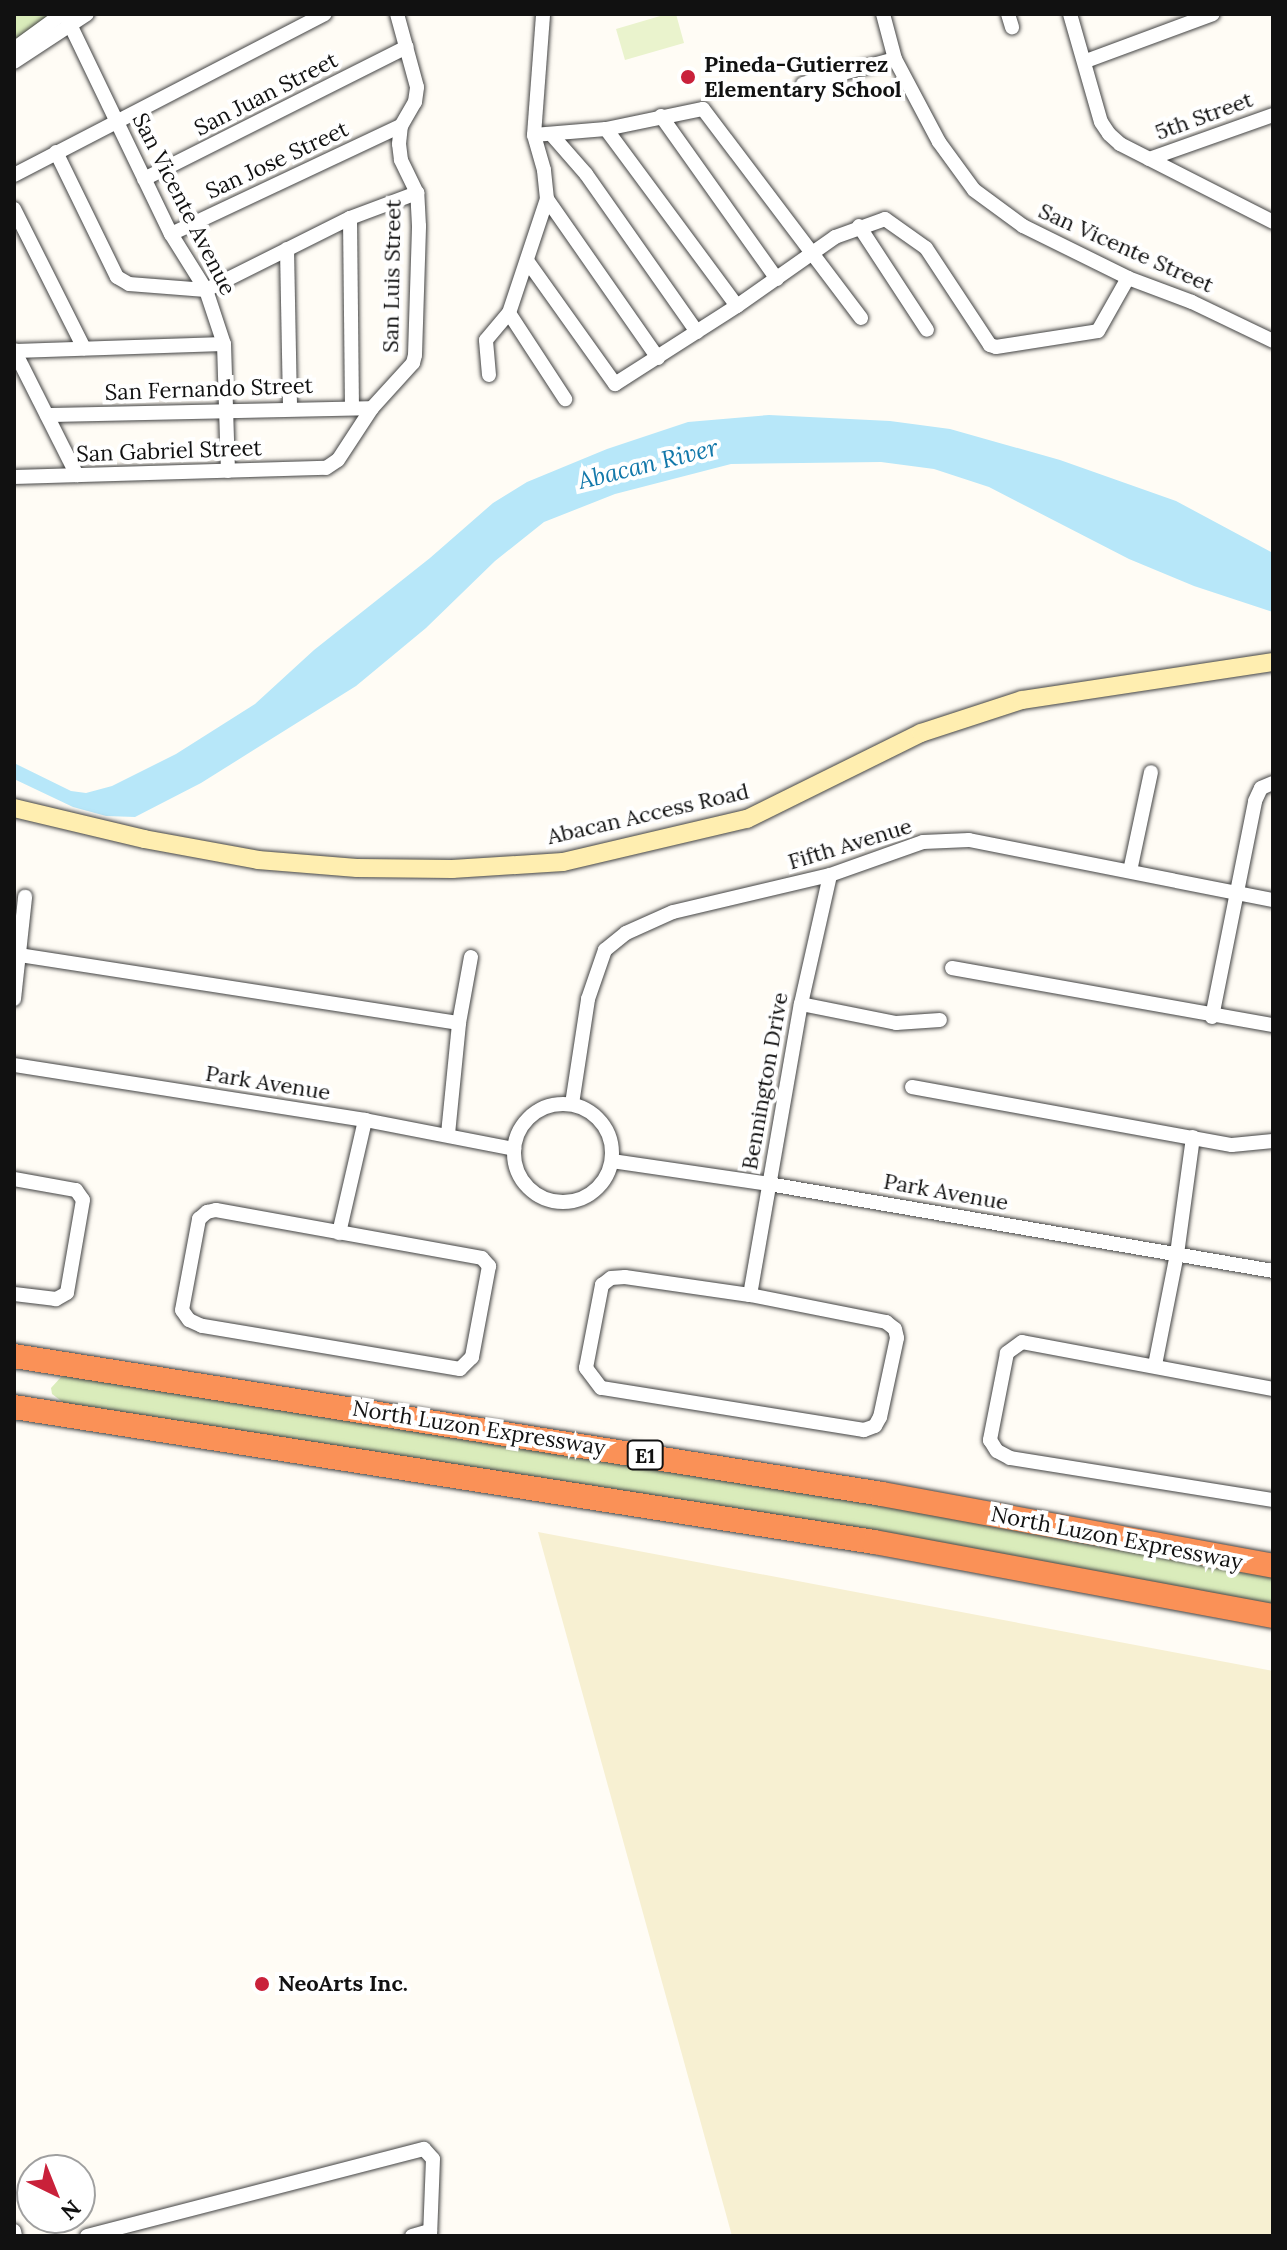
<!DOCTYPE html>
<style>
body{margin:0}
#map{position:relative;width:1287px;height:2250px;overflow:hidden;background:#fffcf5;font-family:Lora,serif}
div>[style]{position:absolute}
.farmland>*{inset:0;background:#f7f0d2}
.green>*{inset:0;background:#daecbb}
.pitch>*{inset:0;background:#eaf3cd}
.water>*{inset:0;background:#b7e7f9}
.roads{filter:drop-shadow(0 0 2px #444) drop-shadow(0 0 2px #444)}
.street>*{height:14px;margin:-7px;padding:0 7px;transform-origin:7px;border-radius:7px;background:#fff}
.street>.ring{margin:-7px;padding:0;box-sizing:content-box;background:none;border:14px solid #fff;border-radius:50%}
.secondary>*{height:18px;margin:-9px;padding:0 9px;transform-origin:9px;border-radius:9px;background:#ffeeb0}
.highway>*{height:24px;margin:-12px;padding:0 12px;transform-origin:12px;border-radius:12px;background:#fa9157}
.dots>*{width:22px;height:22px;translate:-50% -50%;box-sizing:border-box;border:4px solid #fff;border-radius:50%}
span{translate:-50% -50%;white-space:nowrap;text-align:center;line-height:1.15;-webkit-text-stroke:8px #fff;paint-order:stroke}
.shield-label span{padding:2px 6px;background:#fff;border:2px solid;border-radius:6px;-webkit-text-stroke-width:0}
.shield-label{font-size:20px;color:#111;font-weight:700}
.poi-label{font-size:22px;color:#111;font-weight:700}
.left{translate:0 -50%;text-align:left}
.street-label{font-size:22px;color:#111}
.water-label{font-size:24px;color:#1278aa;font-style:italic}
.frame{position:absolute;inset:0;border:16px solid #111;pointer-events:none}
.north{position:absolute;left:16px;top:2154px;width:80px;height:80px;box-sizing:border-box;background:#fff;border:2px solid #a0a0a0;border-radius:50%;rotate:137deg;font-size:22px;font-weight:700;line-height:32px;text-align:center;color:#111}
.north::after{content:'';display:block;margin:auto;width:28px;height:36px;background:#c9213a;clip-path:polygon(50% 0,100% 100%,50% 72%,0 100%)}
</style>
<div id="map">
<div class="farmland">
<i style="clip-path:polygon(538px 1532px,1273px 1671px,1273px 2236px,732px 2236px)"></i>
</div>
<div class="green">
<i style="clip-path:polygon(14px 14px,48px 14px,50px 18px,14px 43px)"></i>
<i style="clip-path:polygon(70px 1374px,509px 1441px,1273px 1573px,1273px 1604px,852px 1530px,64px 1403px,52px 1394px,51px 1388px,62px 1376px)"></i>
</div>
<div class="pitch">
<i style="clip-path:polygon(667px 14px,676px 14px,684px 43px,625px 60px,616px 29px)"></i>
</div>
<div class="water">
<i style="clip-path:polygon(769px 415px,890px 421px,950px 429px,1060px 460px,1176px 501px,1273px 553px,1273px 612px,1194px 586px,1129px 559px,989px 487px,934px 469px,881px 462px,731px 464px,615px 494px,544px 522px,495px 561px,426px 628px,356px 686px,201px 783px,135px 817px,106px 816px,73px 807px,14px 779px,14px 763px,71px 791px,86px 793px,112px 786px,176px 754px,255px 704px,314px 650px,430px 558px,493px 503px,527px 482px,607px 449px,688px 422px)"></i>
</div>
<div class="roads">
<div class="street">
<i style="left:65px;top:14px;width:244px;rotate:64.3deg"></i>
<i style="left:171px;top:234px;width:66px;rotate:58deg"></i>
<i style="left:206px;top:290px;width:57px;rotate:71.6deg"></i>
<i style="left:224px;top:344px;width:127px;rotate:88.2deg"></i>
<i style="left:883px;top:14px;width:47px;rotate:75.1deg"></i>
<i style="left:895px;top:59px;width:94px;rotate:62.1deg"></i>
<i style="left:939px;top:142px;width:59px;rotate:53.9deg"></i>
<i style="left:974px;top:190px;width:61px;rotate:36.3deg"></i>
<i style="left:1023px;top:226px;width:117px;rotate:26.3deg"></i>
<i style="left:1128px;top:278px;width:68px;rotate:20.6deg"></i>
<i style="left:1192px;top:302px;width:90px;rotate:25.7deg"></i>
<i style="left:1008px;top:14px;width:14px;rotate:73deg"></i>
<i style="left:1070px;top:14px;width:112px;rotate:74deg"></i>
<i style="left:1101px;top:122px;width:14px;rotate:56deg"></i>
<i style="left:1109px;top:134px;width:15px;rotate:42deg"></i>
<i style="left:1120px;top:144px;width:172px;rotate:27deg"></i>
<i style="left:14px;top:49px;width:59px;rotate:-36.1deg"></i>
<i style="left:1086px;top:61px;width:135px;rotate:-20.3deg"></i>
<i style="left:14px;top:62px;width:87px;rotate:-33.3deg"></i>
<i style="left:803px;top:84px;width:95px;rotate:-15.2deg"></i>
<i style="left:661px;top:116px;width:200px;rotate:54.6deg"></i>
<i style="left:606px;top:129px;width:220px;rotate:53.5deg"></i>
<i style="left:551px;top:134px;width:53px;rotate:48.8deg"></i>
<i style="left:586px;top:174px;width:193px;rotate:54.9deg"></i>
<i style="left:534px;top:135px;width:72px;rotate:-4.8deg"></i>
<i style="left:606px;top:129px;width:99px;rotate:-11.7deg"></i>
<i style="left:703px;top:109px;width:262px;rotate:52.9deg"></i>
<i style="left:56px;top:152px;width:139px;rotate:64deg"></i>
<i style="left:117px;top:277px;width:14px;rotate:30deg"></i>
<i style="left:129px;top:284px;width:77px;rotate:4.5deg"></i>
<i style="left:206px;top:290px;width:161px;rotate:-26.6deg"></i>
<i style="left:350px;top:218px;width:72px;rotate:-20.5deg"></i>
<i style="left:1149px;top:159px;width:132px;rotate:-19.5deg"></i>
<i style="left:14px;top:175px;width:350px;rotate:-27.4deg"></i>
<i style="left:144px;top:179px;width:294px;rotate:-26.7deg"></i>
<i style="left:547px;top:199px;width:194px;rotate:55.1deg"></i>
<i style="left:14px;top:209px;width:156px;rotate:63.3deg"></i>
<i style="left:350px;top:218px;width:188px;rotate:89.4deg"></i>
<i style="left:859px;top:226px;width:124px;rotate:56.8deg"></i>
<i style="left:171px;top:234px;width:254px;rotate:-25.2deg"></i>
<i style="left:287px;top:249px;width:159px;rotate:88.9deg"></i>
<i style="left:528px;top:262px;width:150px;rotate:54.5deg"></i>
<i style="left:615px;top:384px;width:145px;rotate:-32.6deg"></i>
<i style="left:737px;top:306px;width:120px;rotate:-35.1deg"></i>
<i style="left:835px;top:237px;width:53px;rotate:-19.8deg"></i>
<i style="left:885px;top:219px;width:50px;rotate:35.3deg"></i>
<i style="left:926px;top:248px;width:116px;rotate:56.6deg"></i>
<i style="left:990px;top:345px;width:6px;rotate:18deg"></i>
<i style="left:996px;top:347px;width:103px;rotate:-8.9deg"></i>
<i style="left:1098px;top:331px;width:61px;rotate:-60.5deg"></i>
<i style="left:509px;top:313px;width:103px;rotate:56.9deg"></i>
<i style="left:14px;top:350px;width:140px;rotate:63.3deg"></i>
<i style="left:15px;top:351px;width:209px;rotate:-1.9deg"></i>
<i style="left:489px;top:375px;width:35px;rotate:-95deg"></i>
<i style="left:486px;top:340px;width:35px;rotate:-50deg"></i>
<i style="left:509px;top:313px;width:120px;rotate:-71.6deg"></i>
<i style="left:547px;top:199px;width:29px;rotate:-96deg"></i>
<i style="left:544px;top:170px;width:36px;rotate:-106deg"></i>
<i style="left:534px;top:135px;width:121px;rotate:-85.7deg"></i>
<i style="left:47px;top:415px;width:325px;rotate:-1.2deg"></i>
<i style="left:14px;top:477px;width:312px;rotate:-1.7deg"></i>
<i style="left:326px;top:468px;width:14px;rotate:-34deg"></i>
<i style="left:338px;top:460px;width:62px;rotate:-56.8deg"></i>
<i style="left:372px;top:408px;width:61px;rotate:-47.7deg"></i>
<i style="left:413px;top:363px;width:8px;rotate:-76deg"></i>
<i style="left:415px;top:355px;width:129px;rotate:-88.2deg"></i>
<i style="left:419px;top:226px;width:33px;rotate:-93deg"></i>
<i style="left:417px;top:193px;width:37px;rotate:-116deg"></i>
<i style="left:401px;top:160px;width:16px;rotate:-97deg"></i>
<i style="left:399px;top:144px;width:18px;rotate:-84deg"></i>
<i style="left:401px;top:126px;width:28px;rotate:-60deg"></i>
<i style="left:415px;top:102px;width:15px;rotate:-82deg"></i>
<i style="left:417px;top:87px;width:76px;rotate:-105.3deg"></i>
<i style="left:1130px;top:871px;width:101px;rotate:-78deg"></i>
<i style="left:19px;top:955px;width:445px;rotate:8.8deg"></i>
<i style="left:952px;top:968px;width:326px;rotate:10.1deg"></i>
<i style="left:14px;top:999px;width:103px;rotate:-83.8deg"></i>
<i style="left:801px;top:1004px;width:97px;rotate:11.3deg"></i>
<i style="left:896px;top:1023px;width:44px;rotate:-3.9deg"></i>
<i style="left:1212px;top:1017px;width:220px;rotate:-78.7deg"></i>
<i style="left:1255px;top:801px;width:14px;rotate:-65deg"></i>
<i style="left:1261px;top:788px;width:13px;rotate:-23deg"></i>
<i style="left:14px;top:1065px;width:355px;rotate:8.9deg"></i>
<i style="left:365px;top:1120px;width:152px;rotate:11deg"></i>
<i style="left:912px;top:1087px;width:325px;rotate:10.3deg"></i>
<i style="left:1232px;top:1145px;width:41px;rotate:-5.6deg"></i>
<i class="ring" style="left:514px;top:1104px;width:84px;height:84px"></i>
<i style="left:572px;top:1104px;width:106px;rotate:-81.3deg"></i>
<i style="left:588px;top:999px;width:52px;rotate:-70.9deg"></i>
<i style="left:605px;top:950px;width:27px;rotate:-39deg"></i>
<i style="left:626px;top:933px;width:51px;rotate:-24.1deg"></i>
<i style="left:673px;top:912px;width:161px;rotate:-13.3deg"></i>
<i style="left:830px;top:875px;width:99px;rotate:-19.5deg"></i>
<i style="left:923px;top:842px;width:46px;rotate:-2.5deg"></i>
<i style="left:969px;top:840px;width:310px;rotate:11.2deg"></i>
<i style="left:448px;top:1134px;width:112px;rotate:-84.3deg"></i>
<i style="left:459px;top:1023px;width:67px;rotate:-79.7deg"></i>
<i style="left:612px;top:1161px;width:159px;rotate:8.3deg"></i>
<i style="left:769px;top:1184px;width:511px;rotate:9.79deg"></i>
<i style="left:14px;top:1179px;width:63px;rotate:10.1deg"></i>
<i style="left:76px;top:1190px;width:12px;rotate:55deg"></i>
<i style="left:83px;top:1200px;width:94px;rotate:99.8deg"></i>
<i style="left:67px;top:1293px;width:13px;rotate:151deg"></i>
<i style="left:56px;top:1299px;width:42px;rotate:-173.2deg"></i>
<i style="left:216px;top:1210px;width:270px;rotate:10.2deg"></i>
<i style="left:482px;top:1258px;width:11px;rotate:49deg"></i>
<i style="left:489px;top:1266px;width:93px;rotate:100.6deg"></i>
<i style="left:472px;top:1357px;width:17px;rotate:135deg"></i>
<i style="left:460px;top:1369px;width:262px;rotate:-170.5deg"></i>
<i style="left:202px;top:1326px;width:14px;rotate:-155deg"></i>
<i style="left:189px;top:1320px;width:12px;rotate:-125deg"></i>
<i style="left:182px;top:1310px;width:93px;rotate:-79.4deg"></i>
<i style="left:199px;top:1219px;width:11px;rotate:-41deg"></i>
<i style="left:207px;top:1212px;width:9px;rotate:-13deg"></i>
<i style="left:339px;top:1233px;width:116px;rotate:-77deg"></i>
<i style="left:625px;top:1277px;width:126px;rotate:8.2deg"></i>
<i style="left:750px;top:1295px;width:139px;rotate:11.2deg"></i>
<i style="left:886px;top:1322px;width:11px;rotate:38deg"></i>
<i style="left:895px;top:1329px;width:9px;rotate:77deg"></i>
<i style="left:897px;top:1338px;width:81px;rotate:102.1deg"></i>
<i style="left:880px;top:1417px;width:10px;rotate:119deg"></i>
<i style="left:875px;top:1426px;width:12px;rotate:160deg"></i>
<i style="left:864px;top:1430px;width:266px;rotate:-170.9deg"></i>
<i style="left:601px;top:1388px;width:25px;rotate:-127deg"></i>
<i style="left:586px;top:1368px;width:85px;rotate:-79.1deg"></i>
<i style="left:602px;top:1285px;width:11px;rotate:-38deg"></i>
<i style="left:611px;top:1278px;width:14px;rotate:-4deg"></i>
<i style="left:750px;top:1295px;width:295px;rotate:-80.1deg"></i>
<i style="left:801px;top:1004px;width:132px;rotate:-77.3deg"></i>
<i style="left:1155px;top:1365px;width:113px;rotate:-78.8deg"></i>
<i style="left:1177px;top:1254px;width:118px;rotate:-82.2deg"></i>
<i style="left:1273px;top:1389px;width:255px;rotate:-169.4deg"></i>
<i style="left:1022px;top:1342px;width:19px;rotate:144deg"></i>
<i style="left:1007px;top:1353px;width:89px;rotate:101.1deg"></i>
<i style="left:990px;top:1440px;width:13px;rotate:58deg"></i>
<i style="left:997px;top:1451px;width:15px;rotate:28deg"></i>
<i style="left:1010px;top:1458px;width:266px;rotate:9.1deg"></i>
<i style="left:14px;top:2231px;width:5px;rotate:79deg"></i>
<i style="left:87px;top:2236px;width:348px;rotate:-14.5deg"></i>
<i style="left:424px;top:2149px;width:13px;rotate:48deg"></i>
<i style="left:433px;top:2159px;width:77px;rotate:92.2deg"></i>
<i style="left:412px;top:2236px;width:19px;rotate:-16deg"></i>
</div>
<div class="secondary">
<i style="left:14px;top:808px;width:134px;rotate:13.4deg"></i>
<i style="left:144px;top:839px;width:116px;rotate:10.4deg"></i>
<i style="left:258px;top:860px;width:99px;rotate:4.6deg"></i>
<i style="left:357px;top:868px;width:95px;rotate:0.6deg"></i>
<i style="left:452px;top:869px;width:111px;rotate:-3.6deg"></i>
<i style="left:563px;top:862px;width:189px;rotate:-13.2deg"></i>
<i style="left:747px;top:819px;width:194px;rotate:-26.3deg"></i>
<i style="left:921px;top:733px;width:106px;rotate:-18.1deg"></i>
<i style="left:1022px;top:700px;width:254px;rotate:-8.6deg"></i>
</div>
<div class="highway">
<i style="left:14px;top:1356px;width:879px;rotate:9.03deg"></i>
<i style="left:882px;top:1494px;width:398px;rotate:10.4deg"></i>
<i style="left:14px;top:1407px;width:871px;rotate:8.92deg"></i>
<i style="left:874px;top:1542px;width:406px;rotate:10.5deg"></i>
</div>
</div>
<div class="dots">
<i style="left:688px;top:77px;background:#c9213a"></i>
<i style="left:262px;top:1984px;background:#c9213a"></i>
</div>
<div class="shield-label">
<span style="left:645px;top:1455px">E1</span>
</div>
<div class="poi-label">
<span class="left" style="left:704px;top:77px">Pineda-Gutierrez<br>Elementary School</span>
<span class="left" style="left:278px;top:1984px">NeoArts Inc.</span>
</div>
<div class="street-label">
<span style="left:266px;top:94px;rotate:-27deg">San Juan Street</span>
<span style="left:1204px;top:116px;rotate:-20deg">5th Street</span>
<span style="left:277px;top:160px;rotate:-25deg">San Jose Street</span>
<span style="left:184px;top:204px;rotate:63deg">San Vicente Avenue</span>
<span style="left:1126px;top:248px;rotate:24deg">San Vicente Street</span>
<span style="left:392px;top:276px;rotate:-89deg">San Luis Street</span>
<span style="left:209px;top:389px;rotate:-2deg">San Fernando Street</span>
<span style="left:169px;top:451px;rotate:-2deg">San Gabriel Street</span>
<span style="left:648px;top:814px;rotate:-13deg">Abacan Access Road</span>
<span style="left:850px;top:844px;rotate:-17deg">Fifth Avenue</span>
<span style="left:765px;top:1081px;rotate:-80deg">Bennington Drive</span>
<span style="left:268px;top:1083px;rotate:9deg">Park Avenue</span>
<span style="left:946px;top:1192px;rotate:10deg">Park Avenue</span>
<span style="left:479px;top:1428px;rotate:9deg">North Luzon Expressway</span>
<span style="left:1117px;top:1538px;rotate:11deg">North Luzon Expressway</span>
</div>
<div class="water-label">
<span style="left:648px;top:464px;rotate:-14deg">Abacan River</span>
</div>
<div class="frame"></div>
<div class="north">N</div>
</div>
